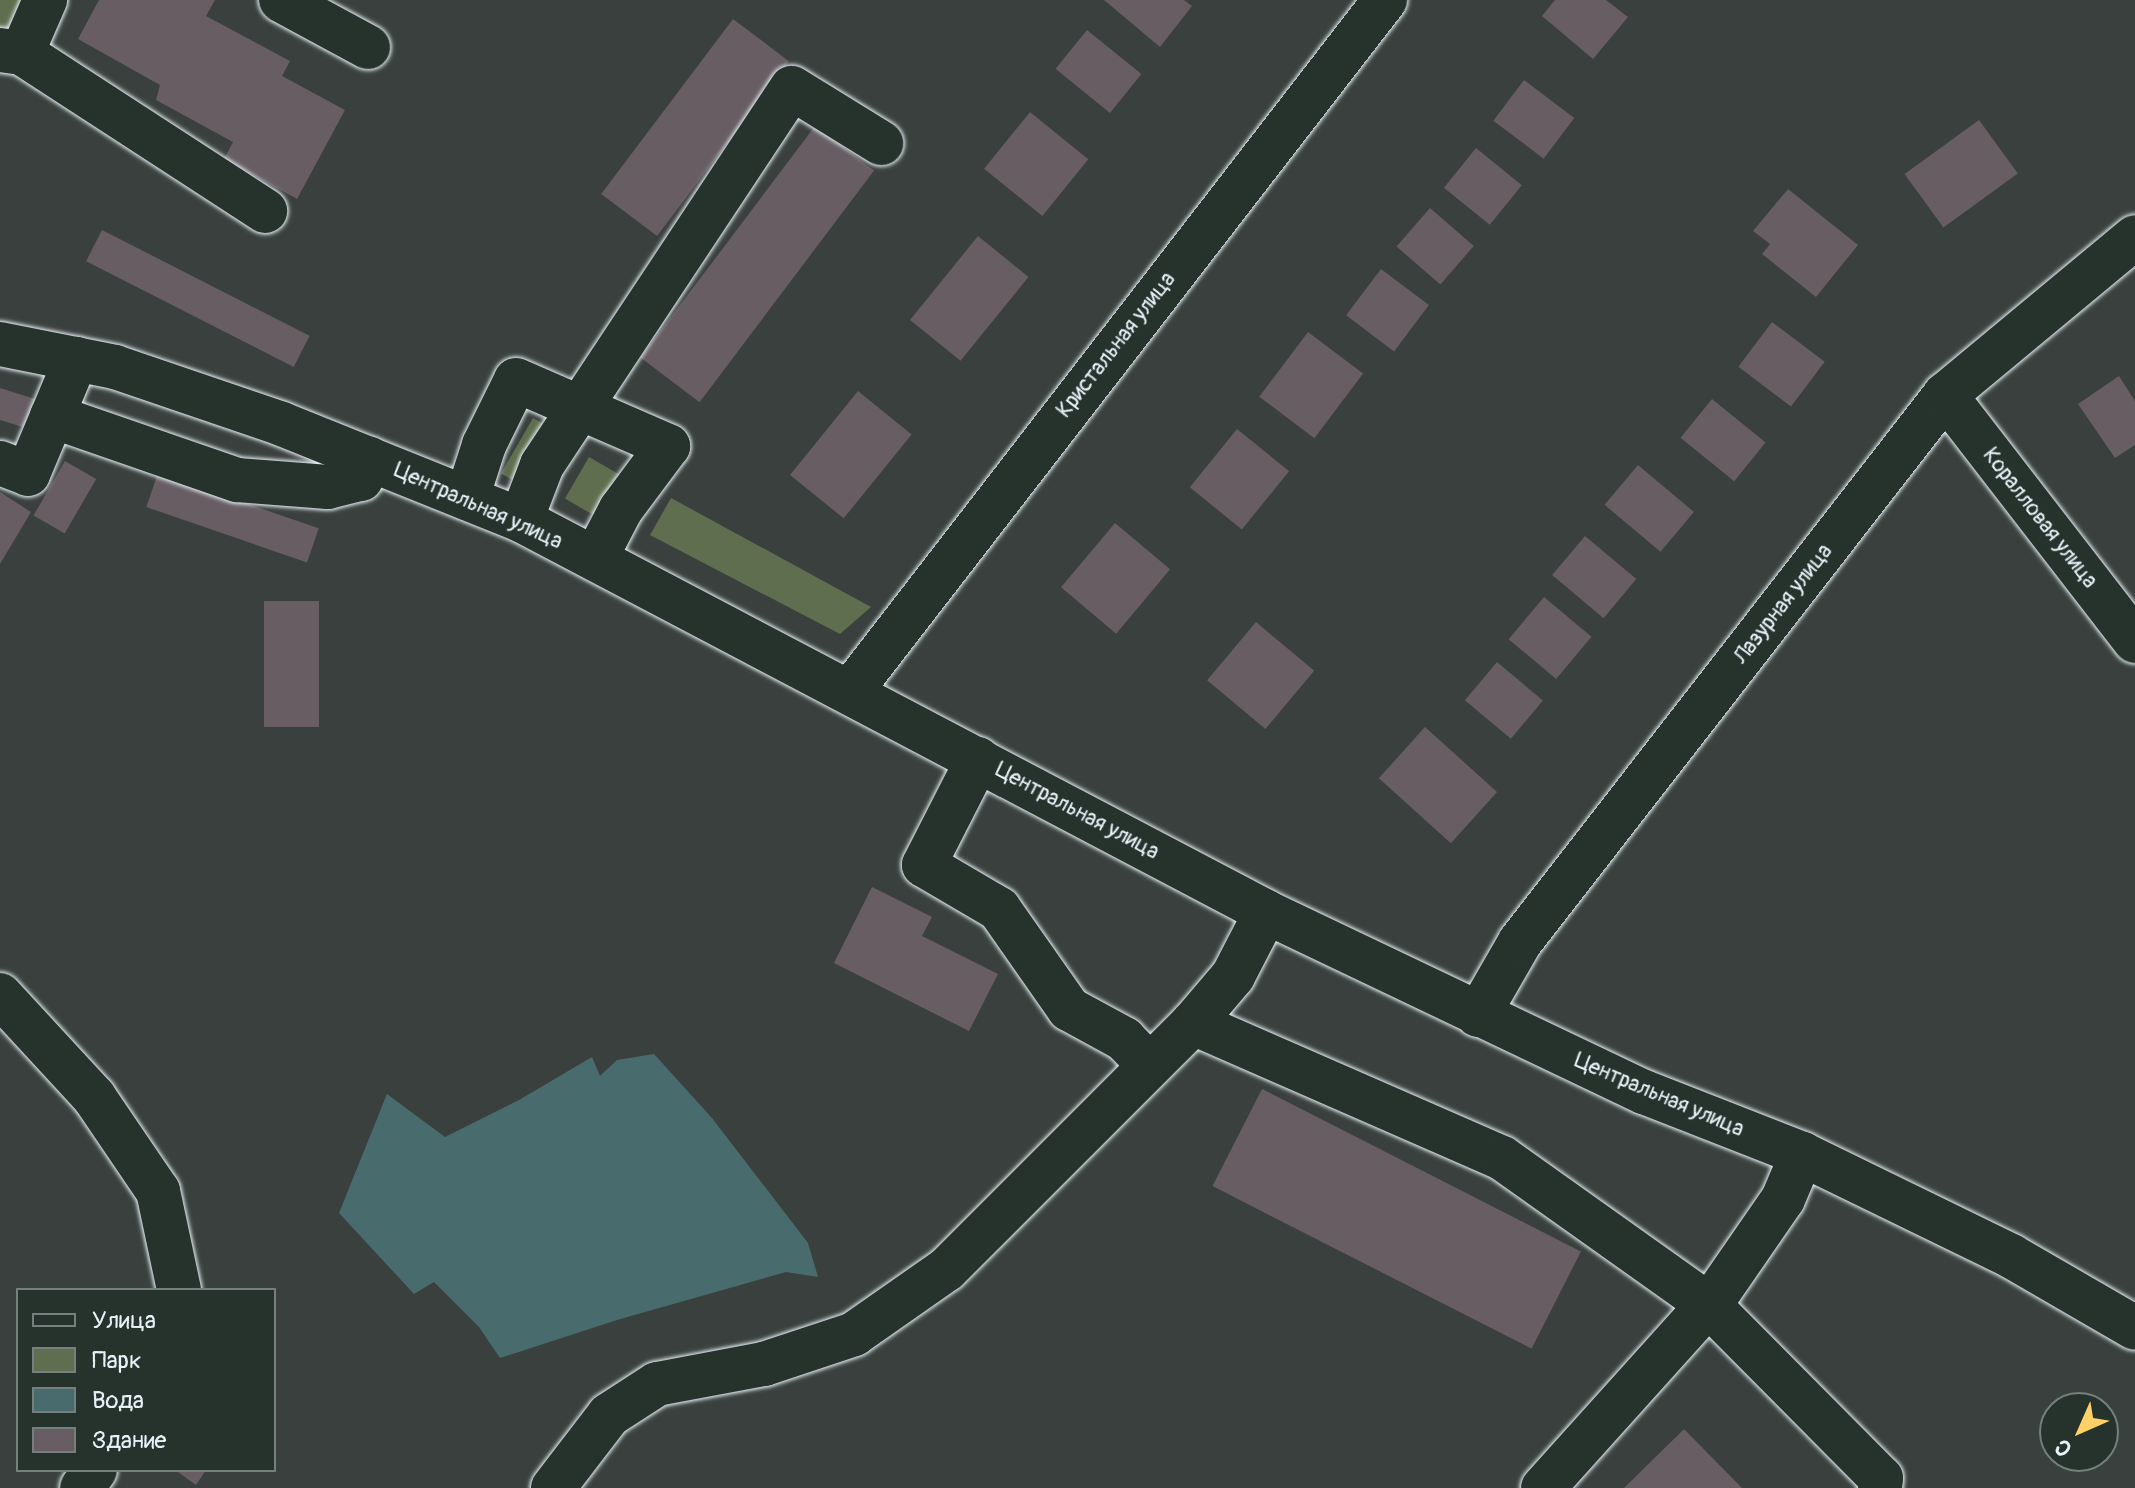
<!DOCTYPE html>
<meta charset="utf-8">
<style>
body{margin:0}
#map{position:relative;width:2135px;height:1488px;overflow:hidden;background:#3a403d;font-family:Pangolin,sans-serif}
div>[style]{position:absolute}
.green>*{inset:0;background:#5f6e4f;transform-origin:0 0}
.water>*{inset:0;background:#486b6e}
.building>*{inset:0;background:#675d63;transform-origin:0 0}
.roads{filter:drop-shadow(0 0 2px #e8f1f8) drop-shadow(0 0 2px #e8f1f8)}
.minor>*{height:44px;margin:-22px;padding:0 22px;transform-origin:22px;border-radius:22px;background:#26332d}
span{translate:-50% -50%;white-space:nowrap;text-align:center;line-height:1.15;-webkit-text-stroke:6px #26332d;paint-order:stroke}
.street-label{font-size:22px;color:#e8f1f8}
.legend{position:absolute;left:16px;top:1288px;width:260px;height:184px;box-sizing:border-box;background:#26332d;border:2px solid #747f7e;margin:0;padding:10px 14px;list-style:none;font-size:24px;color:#e8f1f8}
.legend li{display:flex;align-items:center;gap:16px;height:40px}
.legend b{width:40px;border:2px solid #747f7e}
.north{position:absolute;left:2039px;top:1392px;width:80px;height:80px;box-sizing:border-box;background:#26332d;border:2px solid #747f7e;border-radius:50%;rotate:225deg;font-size:22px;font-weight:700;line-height:32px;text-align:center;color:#e8f1f8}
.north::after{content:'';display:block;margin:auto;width:28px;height:36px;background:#ffd166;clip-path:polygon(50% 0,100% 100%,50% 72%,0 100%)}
</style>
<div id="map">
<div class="green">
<i style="clip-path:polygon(0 0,33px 0,16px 41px,0 37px)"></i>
<i style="left:533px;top:418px;width:24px;height:64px;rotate:30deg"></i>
<i style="left:589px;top:457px;width:44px;height:48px;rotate:30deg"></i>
<i style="clip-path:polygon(671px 498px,871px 607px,840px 634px,650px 535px)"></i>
</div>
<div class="water">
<i style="clip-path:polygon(654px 1054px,712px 1118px,808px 1243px,818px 1277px,786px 1272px,617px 1320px,500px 1358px,479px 1327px,434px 1282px,414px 1294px,339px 1213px,387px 1094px,445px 1137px,519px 1100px,592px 1057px,600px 1076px,617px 1060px)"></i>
</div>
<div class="building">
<i style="clip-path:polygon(99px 0,215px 0,206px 16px,290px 61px,282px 76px,345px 110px,297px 199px,224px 159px,233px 142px,156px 100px,160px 85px,78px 39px)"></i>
<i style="clip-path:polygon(1104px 0,1184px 0,1192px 6px,1160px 47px)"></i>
<i style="clip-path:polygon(1555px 0,1606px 0,1628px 17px,1593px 59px,1542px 16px)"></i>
<i style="left:733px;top:19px;width:70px;height:219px;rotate:37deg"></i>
<i style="left:1087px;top:30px;width:70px;height:50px;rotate:39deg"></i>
<i style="left:1524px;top:80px;width:63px;height:51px;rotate:37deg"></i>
<i style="left:1030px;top:112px;width:75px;height:73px;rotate:39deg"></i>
<i style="left:1979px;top:120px;width:66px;height:92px;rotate:54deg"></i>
<i style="left:815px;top:126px;width:74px;height:290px;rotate:37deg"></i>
<i style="left:1476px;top:148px;width:59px;height:51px;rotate:39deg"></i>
<i style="clip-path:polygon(1788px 189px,1858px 245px,1816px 297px,1762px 254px,1770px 244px,1753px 231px)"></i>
<i style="left:1430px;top:208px;width:58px;height:51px;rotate:41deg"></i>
<i style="left:102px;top:230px;width:233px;height:35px;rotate:27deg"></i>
<i style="left:978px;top:236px;width:65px;height:108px;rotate:39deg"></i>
<i style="left:1381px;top:269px;width:60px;height:58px;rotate:37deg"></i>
<i style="left:1772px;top:322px;width:66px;height:56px;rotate:37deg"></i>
<i style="left:1308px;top:332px;width:69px;height:81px;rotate:37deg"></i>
<i style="clip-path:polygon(2119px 376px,2135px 401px,2135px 445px,2115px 458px,2078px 404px)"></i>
<i style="clip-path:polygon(0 388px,35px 399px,26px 428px,0 420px)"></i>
<i style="left:858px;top:391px;width:69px;height:108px;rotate:39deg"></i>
<i style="left:1712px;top:399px;width:69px;height:50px;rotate:39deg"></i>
<i style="left:1237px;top:429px;width:67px;height:75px;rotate:39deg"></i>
<i style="left:65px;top:461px;width:36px;height:63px;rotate:30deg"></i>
<i style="left:1638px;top:465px;width:73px;height:52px;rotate:40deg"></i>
<i style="left:158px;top:473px;width:170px;height:36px;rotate:19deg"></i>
<i style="clip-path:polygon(0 492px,31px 512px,0 564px)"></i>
<i style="left:1115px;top:523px;width:72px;height:84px;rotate:40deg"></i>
<i style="left:1585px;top:536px;width:67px;height:51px;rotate:40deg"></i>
<i style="left:1544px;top:597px;width:62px;height:55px;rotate:40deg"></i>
<i style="left:264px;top:601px;width:55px;height:126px"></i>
<i style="left:1256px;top:622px;width:76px;height:76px;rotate:40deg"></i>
<i style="left:1497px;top:662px;width:60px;height:50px;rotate:40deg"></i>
<i style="left:1425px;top:727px;width:97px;height:69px;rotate:42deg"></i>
<i style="clip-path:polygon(872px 887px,932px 917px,922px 936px,998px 974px,969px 1031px,834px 963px)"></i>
<i style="left:1262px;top:1089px;width:358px;height:109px;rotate:27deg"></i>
<i style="clip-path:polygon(1684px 1429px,1742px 1488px,1624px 1488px)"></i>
<i style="clip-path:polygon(175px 1470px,206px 1470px,196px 1485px)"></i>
</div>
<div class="roads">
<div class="minor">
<i style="left:281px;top:0;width:99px;rotate:28.4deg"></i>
<i style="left:0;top:50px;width:22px;rotate:8deg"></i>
<i style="left:22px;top:53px;width:290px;rotate:33deg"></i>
<i style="left:22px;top:53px;width:58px;rotate:-66.5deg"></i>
<i style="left:0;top:344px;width:117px;rotate:11.3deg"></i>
<i style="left:115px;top:367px;width:176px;rotate:18.8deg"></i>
<i style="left:282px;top:424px;width:258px;rotate:21.9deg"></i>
<i style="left:521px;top:520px;width:842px;rotate:27.75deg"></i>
<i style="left:1266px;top:912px;width:419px;rotate:25.5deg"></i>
<i style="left:1644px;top:1092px;width:170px;rotate:21.4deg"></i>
<i style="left:1802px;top:1154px;width:233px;rotate:26deg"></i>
<i style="left:2011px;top:1256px;width:143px;rotate:30.1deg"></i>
<i style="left:1945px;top:395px;width:311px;rotate:52.3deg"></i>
<i style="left:52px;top:416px;width:196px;rotate:19.1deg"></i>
<i style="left:237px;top:480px;width:91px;rotate:4.4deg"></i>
<i style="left:328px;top:487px;width:34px;rotate:-14deg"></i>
<i style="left:361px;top:479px;width:22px;rotate:-68deg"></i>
<i style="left:0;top:463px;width:30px;rotate:21deg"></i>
<i style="left:28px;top:474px;width:125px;rotate:-67.3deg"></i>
<i style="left:467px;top:498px;width:56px;rotate:-72.2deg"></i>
<i style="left:484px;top:445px;width:72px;rotate:-63.8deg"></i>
<i style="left:516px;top:380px;width:166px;rotate:23.5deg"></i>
<i style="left:668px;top:446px;width:79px;rotate:126.7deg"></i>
<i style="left:621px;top:509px;width:56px;rotate:117.5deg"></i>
<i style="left:521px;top:520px;width:59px;rotate:-69.1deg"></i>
<i style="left:542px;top:465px;width:452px;rotate:-56.5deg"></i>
<i style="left:792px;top:88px;width:105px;rotate:31.7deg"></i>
<i style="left:850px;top:692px;width:875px;rotate:-52.29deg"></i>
<i style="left:978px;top:759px;width:119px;rotate:117deg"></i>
<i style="left:924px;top:865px;width:87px;rotate:30.4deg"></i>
<i style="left:999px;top:909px;width:122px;rotate:55deg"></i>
<i style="left:1069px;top:1009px;width:63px;rotate:28.6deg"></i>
<i style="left:1124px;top:1039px;width:37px;rotate:46deg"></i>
<i style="left:0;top:995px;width:139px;rotate:47.3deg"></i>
<i style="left:94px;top:1097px;width:114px;rotate:55.8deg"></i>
<i style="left:158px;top:1191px;width:101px;rotate:78deg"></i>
<i style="left:1478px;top:1015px;width:84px;rotate:-60.1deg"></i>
<i style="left:1520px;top:942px;width:693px;rotate:-52.15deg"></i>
<i style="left:1945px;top:395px;width:247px;rotate:-39.7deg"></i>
<i style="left:1193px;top:1023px;width:337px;rotate:23.6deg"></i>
<i style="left:1502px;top:1158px;width:254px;rotate:35.4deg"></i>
<i style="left:1709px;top:1305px;width:244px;rotate:45.2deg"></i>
<i style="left:1881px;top:1478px;width:10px;rotate:96deg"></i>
<i style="left:82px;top:1488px;width:22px;rotate:-54deg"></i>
<i style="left:553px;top:1488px;width:92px;rotate:-52.5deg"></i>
<i style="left:609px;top:1415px;width:57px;rotate:-32.9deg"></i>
<i style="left:657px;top:1384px;width:109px;rotate:-10.6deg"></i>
<i style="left:764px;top:1364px;width:95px;rotate:-18.4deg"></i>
<i style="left:854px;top:1334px;width:113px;rotate:-35deg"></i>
<i style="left:947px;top:1269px;width:348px;rotate:-45deg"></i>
<i style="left:1193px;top:1023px;width:62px;rotate:-49.6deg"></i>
<i style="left:1233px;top:976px;width:72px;rotate:-62.7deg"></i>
<i style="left:1543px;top:1488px;width:258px;rotate:-48deg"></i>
<i style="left:1716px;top:1296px;width:118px;rotate:-55.4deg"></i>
<i style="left:1783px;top:1199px;width:49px;rotate:-67.1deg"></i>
</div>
</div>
<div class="street-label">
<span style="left:1116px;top:345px;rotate:-52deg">Кристальная улица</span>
<span style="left:478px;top:506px;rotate:24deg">Центральная улица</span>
<span style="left:2040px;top:518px;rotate:52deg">Коралловая улица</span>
<span style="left:1783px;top:604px;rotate:-52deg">Лазурная улица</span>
<span style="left:1077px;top:811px;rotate:28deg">Центральная улица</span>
<span style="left:1659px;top:1095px;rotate:23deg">Центральная улица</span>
</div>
<ul class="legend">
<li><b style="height:10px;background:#26332d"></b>Улица</li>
<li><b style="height:22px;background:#5f6e4f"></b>Парк</li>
<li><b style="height:22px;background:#486b6e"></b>Вода</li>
<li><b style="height:22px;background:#675d63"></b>Здание</li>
</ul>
<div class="north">С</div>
</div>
